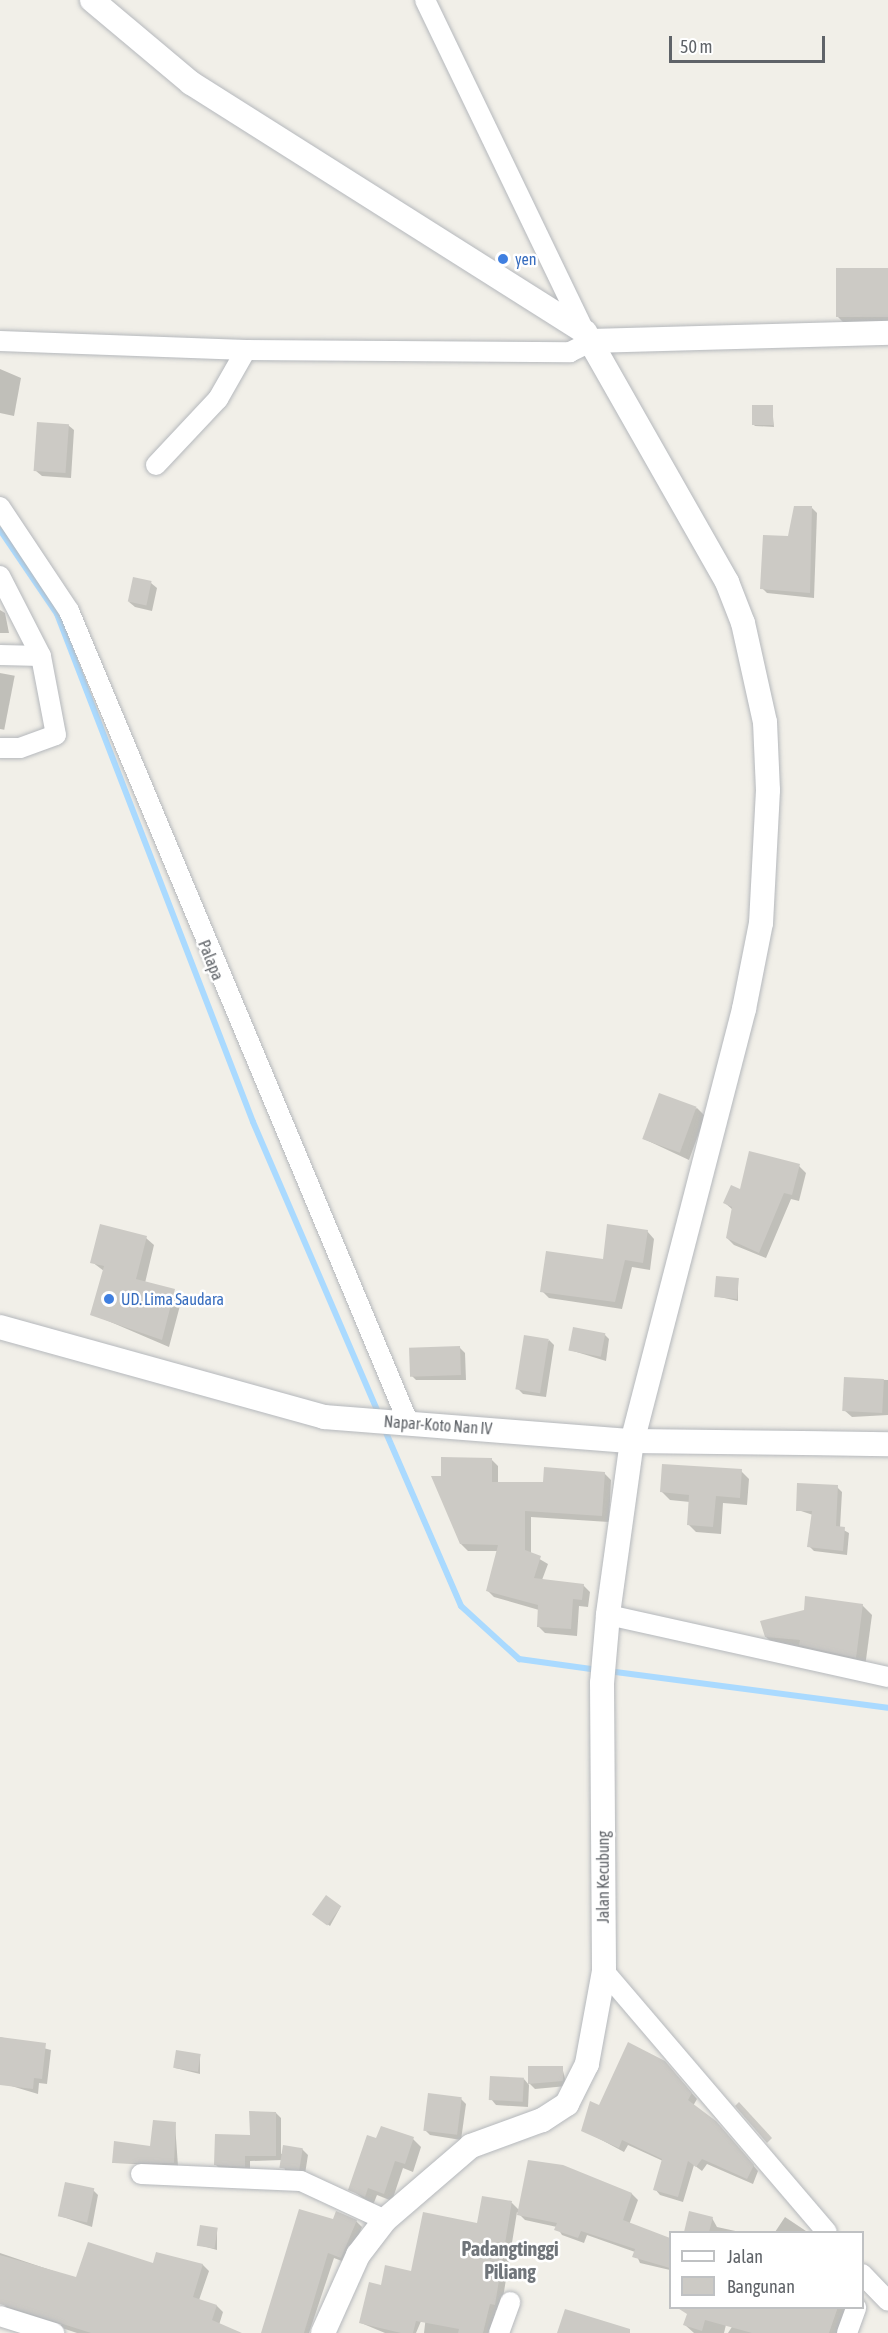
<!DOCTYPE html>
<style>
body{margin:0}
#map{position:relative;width:888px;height:2333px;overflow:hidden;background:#f1efe8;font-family:"Asap Condensed",sans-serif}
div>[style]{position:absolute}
.shadow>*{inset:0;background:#0003;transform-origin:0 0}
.stream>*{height:6px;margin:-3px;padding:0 3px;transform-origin:3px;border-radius:3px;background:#aadaff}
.building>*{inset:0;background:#cccac5;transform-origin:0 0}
.roads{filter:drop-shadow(0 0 2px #b5b8bc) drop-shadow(0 0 2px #b5b8bc)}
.minor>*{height:20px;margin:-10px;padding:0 10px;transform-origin:10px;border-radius:10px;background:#fff}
.tertiary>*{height:24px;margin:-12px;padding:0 12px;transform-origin:12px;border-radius:12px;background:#fff}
.dots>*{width:16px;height:16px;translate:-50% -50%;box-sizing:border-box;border:3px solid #fff;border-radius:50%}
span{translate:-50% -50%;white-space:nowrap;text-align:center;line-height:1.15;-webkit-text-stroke:5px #fff;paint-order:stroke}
.shop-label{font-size:16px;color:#366cbe}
.left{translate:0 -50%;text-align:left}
.street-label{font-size:16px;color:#5f6368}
.quarter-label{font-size:20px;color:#70757a;font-weight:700}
.legend{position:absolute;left:669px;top:2231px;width:195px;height:78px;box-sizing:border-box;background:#fff;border:2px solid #bfc1c3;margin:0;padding:8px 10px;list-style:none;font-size:18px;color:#5f6368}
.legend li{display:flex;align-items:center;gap:12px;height:30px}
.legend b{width:30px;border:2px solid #bfc1c3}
.scale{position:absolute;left:669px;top:36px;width:156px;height:27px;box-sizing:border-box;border:3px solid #5f6368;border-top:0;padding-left:8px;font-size:18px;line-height:21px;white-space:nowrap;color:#5f6368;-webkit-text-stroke:4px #fff;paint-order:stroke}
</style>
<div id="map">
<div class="shadow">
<i style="clip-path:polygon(888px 270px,888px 325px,847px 326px,838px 317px)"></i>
<i style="clip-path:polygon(0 369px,21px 378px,14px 416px,0 413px)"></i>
<i style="clip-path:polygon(772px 407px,774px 427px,755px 426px,753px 424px)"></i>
<i style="clip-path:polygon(68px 425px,74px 430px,71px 478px,42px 476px,36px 471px)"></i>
<i style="clip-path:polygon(812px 508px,817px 513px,814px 598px,767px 593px,762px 588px)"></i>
<i style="clip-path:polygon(151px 583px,157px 588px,152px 611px,135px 607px,129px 602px)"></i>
<i style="clip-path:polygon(0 610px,5px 613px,9px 633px,0 633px)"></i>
<i style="left:0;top:673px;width:15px;height:55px;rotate:11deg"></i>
<i style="clip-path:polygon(697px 1108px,705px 1116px,689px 1160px,644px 1139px)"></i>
<i style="clip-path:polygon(799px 1166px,806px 1173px,799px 1201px,791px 1199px,766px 1258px,734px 1245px,727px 1238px,733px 1210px,725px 1203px)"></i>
<i style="clip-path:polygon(647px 1231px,654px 1239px,650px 1270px,632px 1267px,622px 1309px,549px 1298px,542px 1291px,604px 1261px)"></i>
<i style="clip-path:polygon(146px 1238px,154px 1245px,145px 1283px,182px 1298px,169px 1347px,92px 1314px,104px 1271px,92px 1262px)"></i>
<i style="clip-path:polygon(738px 1280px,738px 1301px,715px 1296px)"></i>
<i style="clip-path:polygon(604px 1334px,609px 1339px,606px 1361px,570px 1350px)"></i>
<i style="clip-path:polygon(549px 1340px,554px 1345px,546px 1397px,523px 1394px,518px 1389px)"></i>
<i style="clip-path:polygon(460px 1348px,465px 1353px,466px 1380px,416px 1380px,411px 1375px)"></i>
<i style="clip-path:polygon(846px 1379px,888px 1380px,888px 1415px,852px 1417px,844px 1410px)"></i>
<i style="clip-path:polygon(491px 1459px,498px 1466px,498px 1483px,545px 1484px,604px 1473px,611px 1480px,609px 1522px,531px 1517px,531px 1554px,548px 1564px,542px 1580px,583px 1585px,590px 1592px,588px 1607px,579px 1606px,577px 1636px,545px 1633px,538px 1626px,539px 1610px,494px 1597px,487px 1590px,498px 1551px,468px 1551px,461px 1544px,443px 1477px)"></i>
<i style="clip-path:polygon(741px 1471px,749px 1479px,747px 1505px,723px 1503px,721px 1534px,696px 1532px,688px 1524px,690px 1502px,670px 1500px,662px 1492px)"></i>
<i style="clip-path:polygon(837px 1487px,842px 1492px,840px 1528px,849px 1533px,847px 1555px,814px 1551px,809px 1546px,813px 1515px,798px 1510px)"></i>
<i style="clip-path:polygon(862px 1605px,872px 1615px,865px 1667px,776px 1647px,766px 1637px)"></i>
<i style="clip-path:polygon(340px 1908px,330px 1926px,316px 1916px)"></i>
<i style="clip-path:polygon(0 2037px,51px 2050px,47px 2084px,39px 2083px,38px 2094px,8px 2085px,0 2071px)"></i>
<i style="clip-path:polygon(200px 2056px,200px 2074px,175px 2068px)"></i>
<i style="clip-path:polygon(562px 2067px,567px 2086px,535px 2089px,529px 2083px)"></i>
<i style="clip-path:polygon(670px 2068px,697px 2099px,693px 2106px,721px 2128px,758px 2171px,753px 2184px,707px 2164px,702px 2171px,694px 2165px,683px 2202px,660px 2195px,655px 2189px,663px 2161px,628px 2145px,624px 2152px,583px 2130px,600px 2107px)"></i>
<i style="clip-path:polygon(524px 2079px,529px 2085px,528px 2107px,496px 2105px,491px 2099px)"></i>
<i style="clip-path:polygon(461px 2099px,466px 2104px,461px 2140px,430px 2135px,425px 2130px)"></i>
<i style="clip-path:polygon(276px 2113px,281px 2118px,281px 2154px,302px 2149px,308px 2155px,305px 2174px,286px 2173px,282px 2160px,250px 2161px,250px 2171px,221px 2170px,216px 2165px)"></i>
<i style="clip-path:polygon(175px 2124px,178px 2166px,114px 2163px,152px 2147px)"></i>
<i style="clip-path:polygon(413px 2139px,421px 2147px,413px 2172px,403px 2168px,392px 2201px,377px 2195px,373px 2205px,350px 2189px,377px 2140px)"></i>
<i style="clip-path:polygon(563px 2167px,632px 2194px,638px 2200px,629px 2225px,670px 2239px,670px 2270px,640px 2263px,635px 2252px,587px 2235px,584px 2243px,562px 2235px,557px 2227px,525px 2220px,517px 2212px,501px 2310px,496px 2310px,491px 2333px,424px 2333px,427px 2307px,416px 2333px,385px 2333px,361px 2323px,382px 2287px,412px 2273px,478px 2225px,483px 2198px,512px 2203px,520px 2211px)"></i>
<i style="clip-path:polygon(93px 2190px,98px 2195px,92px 2227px,60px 2216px)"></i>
<i style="clip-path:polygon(690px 2213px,712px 2218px,717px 2227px,740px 2232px,686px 2232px)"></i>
<i style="clip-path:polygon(785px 2217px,806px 2231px,808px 2232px,775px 2232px)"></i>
<i style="clip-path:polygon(334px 2221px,356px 2221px,362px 2227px,347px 2263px,334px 2258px,309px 2333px,262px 2333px)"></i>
<i style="clip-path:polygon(217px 2229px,217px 2250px,199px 2245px)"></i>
<i style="clip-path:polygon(0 2253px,77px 2279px,154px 2265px,157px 2253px,203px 2265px,209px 2271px,199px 2300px,217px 2306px,223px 2312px,219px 2325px,239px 2333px,77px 2333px,8px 2310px,0 2299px)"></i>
<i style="clip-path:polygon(730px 2308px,724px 2333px,694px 2333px,685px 2325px)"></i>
<i style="clip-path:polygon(744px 2308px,848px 2308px,838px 2333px,728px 2333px)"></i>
</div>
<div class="stream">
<i style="left:0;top:530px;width:102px;rotate:55.8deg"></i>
<i style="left:57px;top:614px;width:544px;rotate:68.9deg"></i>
<i style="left:253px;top:1122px;width:319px;rotate:66.7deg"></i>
<i style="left:384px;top:1428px;width:194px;rotate:66.6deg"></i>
<i style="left:461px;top:1606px;width:79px;rotate:42.4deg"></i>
<i style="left:519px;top:1659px;width:80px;rotate:7.9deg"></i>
<i style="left:608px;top:1671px;width:282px;rotate:7.5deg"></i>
</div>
<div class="building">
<i style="left:888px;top:268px;width:49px;height:52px;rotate:90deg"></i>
<i style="left:752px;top:405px;width:21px;height:20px"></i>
<i style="left:37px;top:422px;width:32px;height:49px;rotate:4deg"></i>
<i style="clip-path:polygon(794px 506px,812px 506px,810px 593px,760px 589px,763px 535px,788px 536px)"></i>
<i style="left:133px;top:577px;width:19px;height:25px;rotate:12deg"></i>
<i style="left:659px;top:1093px;width:40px;height:49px;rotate:20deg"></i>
<i style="clip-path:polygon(749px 1151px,800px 1164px,792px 1195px,784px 1193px,759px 1253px,726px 1238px,732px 1207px,723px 1203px,731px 1185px,740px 1189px)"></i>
<i style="clip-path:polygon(100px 1224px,147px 1236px,136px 1279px,175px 1289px,162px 1340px,90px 1315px,104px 1266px,90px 1263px)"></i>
<i style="clip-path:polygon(607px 1224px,648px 1230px,643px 1263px,625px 1260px,615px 1302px,540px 1292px,546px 1251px,603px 1259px)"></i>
<i style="left:716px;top:1276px;width:23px;height:21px;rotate:5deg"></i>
<i style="left:573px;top:1327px;width:33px;height:24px;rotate:11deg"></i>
<i style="left:524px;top:1335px;width:25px;height:55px;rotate:9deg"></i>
<i style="left:460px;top:1346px;width:29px;height:51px;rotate:88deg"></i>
<i style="left:844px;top:1377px;width:40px;height:34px;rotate:3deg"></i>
<i style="clip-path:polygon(441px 1457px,492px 1458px,492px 1482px,543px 1482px,544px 1467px,605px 1472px,602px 1516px,525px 1511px,525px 1550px,541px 1556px,534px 1578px,584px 1584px,582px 1600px,573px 1599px,571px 1629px,537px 1627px,538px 1605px,486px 1591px,498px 1545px,460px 1544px,431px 1476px,441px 1476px)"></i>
<i style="clip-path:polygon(662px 1464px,742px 1469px,740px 1498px,716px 1496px,713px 1527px,687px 1525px,689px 1495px,660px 1492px)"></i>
<i style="clip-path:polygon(797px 1483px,838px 1485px,836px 1526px,845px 1527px,843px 1551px,807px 1547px,812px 1511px,796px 1511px)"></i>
<i style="clip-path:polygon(805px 1596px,863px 1604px,856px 1658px,799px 1645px,800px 1640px,765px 1637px,760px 1621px,804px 1610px)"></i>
<i style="left:326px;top:1895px;width:19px;height:24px;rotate:36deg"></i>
<i style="clip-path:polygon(0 2037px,46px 2043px,42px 2079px,34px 2078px,33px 2089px,0 2085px)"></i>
<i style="clip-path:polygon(628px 2042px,665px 2061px,692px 2093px,688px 2100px,716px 2121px,754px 2165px,747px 2179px,702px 2159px,696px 2167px,688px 2161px,678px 2197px,653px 2190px,662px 2159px,622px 2140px,619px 2148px,581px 2131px,590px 2101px,599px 2105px)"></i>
<i style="left:176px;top:2050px;width:25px;height:18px;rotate:9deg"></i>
<i style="clip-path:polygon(528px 2066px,563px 2066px,563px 2081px,528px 2084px)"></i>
<i style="left:490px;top:2076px;width:34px;height:24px;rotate:3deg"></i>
<i style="left:428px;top:2093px;width:34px;height:38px;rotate:7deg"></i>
<i style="clip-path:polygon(739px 2102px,772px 2138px,767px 2143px,735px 2106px)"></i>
<i style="clip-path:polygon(249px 2111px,276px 2112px,276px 2156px,245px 2156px,245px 2167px,214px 2165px,215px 2134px,250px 2135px)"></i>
<i style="clip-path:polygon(153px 2120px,176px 2122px,174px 2163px,112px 2163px,114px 2141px,150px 2146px)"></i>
<i style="clip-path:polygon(381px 2126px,414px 2137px,405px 2164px,395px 2161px,384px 2194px,368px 2188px,365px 2197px,348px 2190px,367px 2135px,376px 2138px)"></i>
<i style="left:283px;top:2145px;width:20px;height:23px;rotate:9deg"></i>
<i style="clip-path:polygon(528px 2160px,563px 2165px,632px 2193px,623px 2220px,670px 2238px,670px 2268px,632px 2257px,635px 2249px,581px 2231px,578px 2238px,554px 2230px,557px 2223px,517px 2215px)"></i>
<i style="left:65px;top:2182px;width:30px;height:35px;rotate:12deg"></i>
<i style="clip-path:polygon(482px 2196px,512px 2201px,495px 2305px,490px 2304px,483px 2333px,458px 2333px,459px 2329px,416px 2321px,413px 2333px,401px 2333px,359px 2323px,369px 2282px,381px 2285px,385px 2265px,411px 2271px,423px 2212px,477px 2223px)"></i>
<i style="clip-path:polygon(299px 2209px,333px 2219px,336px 2211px,357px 2220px,341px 2258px,328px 2253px,304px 2333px,261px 2333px)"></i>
<i style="clip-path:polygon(689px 2211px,713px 2217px,709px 2232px,684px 2232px)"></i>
<i style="left:200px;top:2225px;width:18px;height:21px;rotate:9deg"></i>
<i style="clip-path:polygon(88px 2242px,153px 2263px,156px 2252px,203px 2264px,193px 2297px,217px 2305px,212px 2320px,242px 2333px,91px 2333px,0 2304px,0 2255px,76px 2277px)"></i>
<i style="clip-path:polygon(676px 2307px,838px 2307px,829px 2333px,752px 2333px,705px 2320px,702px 2331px,683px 2325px,687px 2314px)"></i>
<i style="clip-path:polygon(565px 2309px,630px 2329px,630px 2333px,557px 2333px)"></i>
</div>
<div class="roads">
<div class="minor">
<i style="left:425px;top:0;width:369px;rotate:64.3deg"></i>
<i style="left:0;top:341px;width:246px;rotate:2.1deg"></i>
<i style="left:246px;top:350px;width:324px;rotate:0.4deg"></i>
<i style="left:570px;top:352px;width:25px;rotate:-26deg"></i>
<i style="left:156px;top:465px;width:91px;rotate:-46.8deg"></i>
<i style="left:218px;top:399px;width:56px;rotate:-60.3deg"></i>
<i style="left:0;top:507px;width:125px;rotate:56.4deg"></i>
<i style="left:69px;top:611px;width:879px;rotate:67.31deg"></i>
<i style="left:0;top:576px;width:90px;rotate:62.9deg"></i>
<i style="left:41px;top:656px;width:41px;rotate:-178.6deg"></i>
<i style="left:0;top:748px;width:20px"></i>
<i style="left:20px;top:748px;width:38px;rotate:-20deg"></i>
<i style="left:56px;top:735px;width:80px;rotate:-100.8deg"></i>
<i style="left:608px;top:1615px;width:287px;rotate:12.5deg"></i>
<i style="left:604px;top:1971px;width:343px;rotate:49.5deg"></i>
<i style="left:141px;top:2174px;width:160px;rotate:2.5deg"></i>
<i style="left:301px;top:2181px;width:93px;rotate:24.9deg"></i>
<i style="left:862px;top:2274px;width:37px;rotate:46deg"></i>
<i style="left:0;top:2316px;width:57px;rotate:17.5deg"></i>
<i style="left:499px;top:2333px;width:33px;rotate:-70deg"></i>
<i style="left:847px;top:2333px;width:27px;rotate:-70deg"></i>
</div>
<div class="tertiary">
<i style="left:92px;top:0;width:129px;rotate:40deg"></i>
<i style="left:191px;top:83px;width:466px;rotate:32.3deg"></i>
<i style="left:585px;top:332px;width:288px;rotate:60.4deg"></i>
<i style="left:727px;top:582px;width:44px;rotate:68.7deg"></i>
<i style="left:743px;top:623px;width:101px;rotate:77.5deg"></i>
<i style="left:765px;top:722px;width:68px;rotate:87.5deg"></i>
<i style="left:768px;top:790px;width:133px;rotate:93deg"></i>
<i style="left:761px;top:923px;width:88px;rotate:101.2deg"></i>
<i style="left:744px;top:1009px;width:446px;rotate:104.5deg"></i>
<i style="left:632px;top:1441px;width:176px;rotate:97.9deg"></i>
<i style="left:608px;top:1615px;width:68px;rotate:95deg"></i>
<i style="left:602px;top:1683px;width:288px;rotate:89.6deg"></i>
<i style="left:604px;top:1971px;width:95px;rotate:100.4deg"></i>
<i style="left:587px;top:2064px;width:45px;rotate:116.6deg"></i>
<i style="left:567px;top:2104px;width:30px;rotate:147deg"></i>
<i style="left:542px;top:2120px;width:76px;rotate:159.9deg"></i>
<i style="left:471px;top:2146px;width:113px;rotate:139.3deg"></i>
<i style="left:385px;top:2220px;width:44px;rotate:127.6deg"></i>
<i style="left:358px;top:2255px;width:85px;rotate:114.2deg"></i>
<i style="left:593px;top:341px;width:295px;rotate:-1.6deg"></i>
<i style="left:0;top:1327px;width:336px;rotate:15.5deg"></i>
<i style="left:324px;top:1417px;width:309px;rotate:4.5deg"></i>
<i style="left:632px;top:1441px;width:256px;rotate:0.7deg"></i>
</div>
</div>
<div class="dots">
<i style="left:503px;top:259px;background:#3f7fe0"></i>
<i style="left:109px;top:1299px;background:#3f7fe0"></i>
</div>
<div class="shop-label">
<span class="left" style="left:515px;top:259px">yen</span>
<span class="left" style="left:121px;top:1299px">UD. Lima Saudara</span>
</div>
<div class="street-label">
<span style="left:211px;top:960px;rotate:68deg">Palapa</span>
<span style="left:438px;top:1425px;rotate:4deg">Napar-Koto Nan IV</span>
<span style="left:603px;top:1877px;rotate:-90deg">Jalan Kecubung</span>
</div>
<div class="quarter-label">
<span style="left:510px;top:2260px">Padangtinggi<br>Piliang</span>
</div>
<ul class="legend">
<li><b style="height:8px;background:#fff"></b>Jalan</li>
<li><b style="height:16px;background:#cccac5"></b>Bangunan</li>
</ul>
<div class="scale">50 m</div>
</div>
